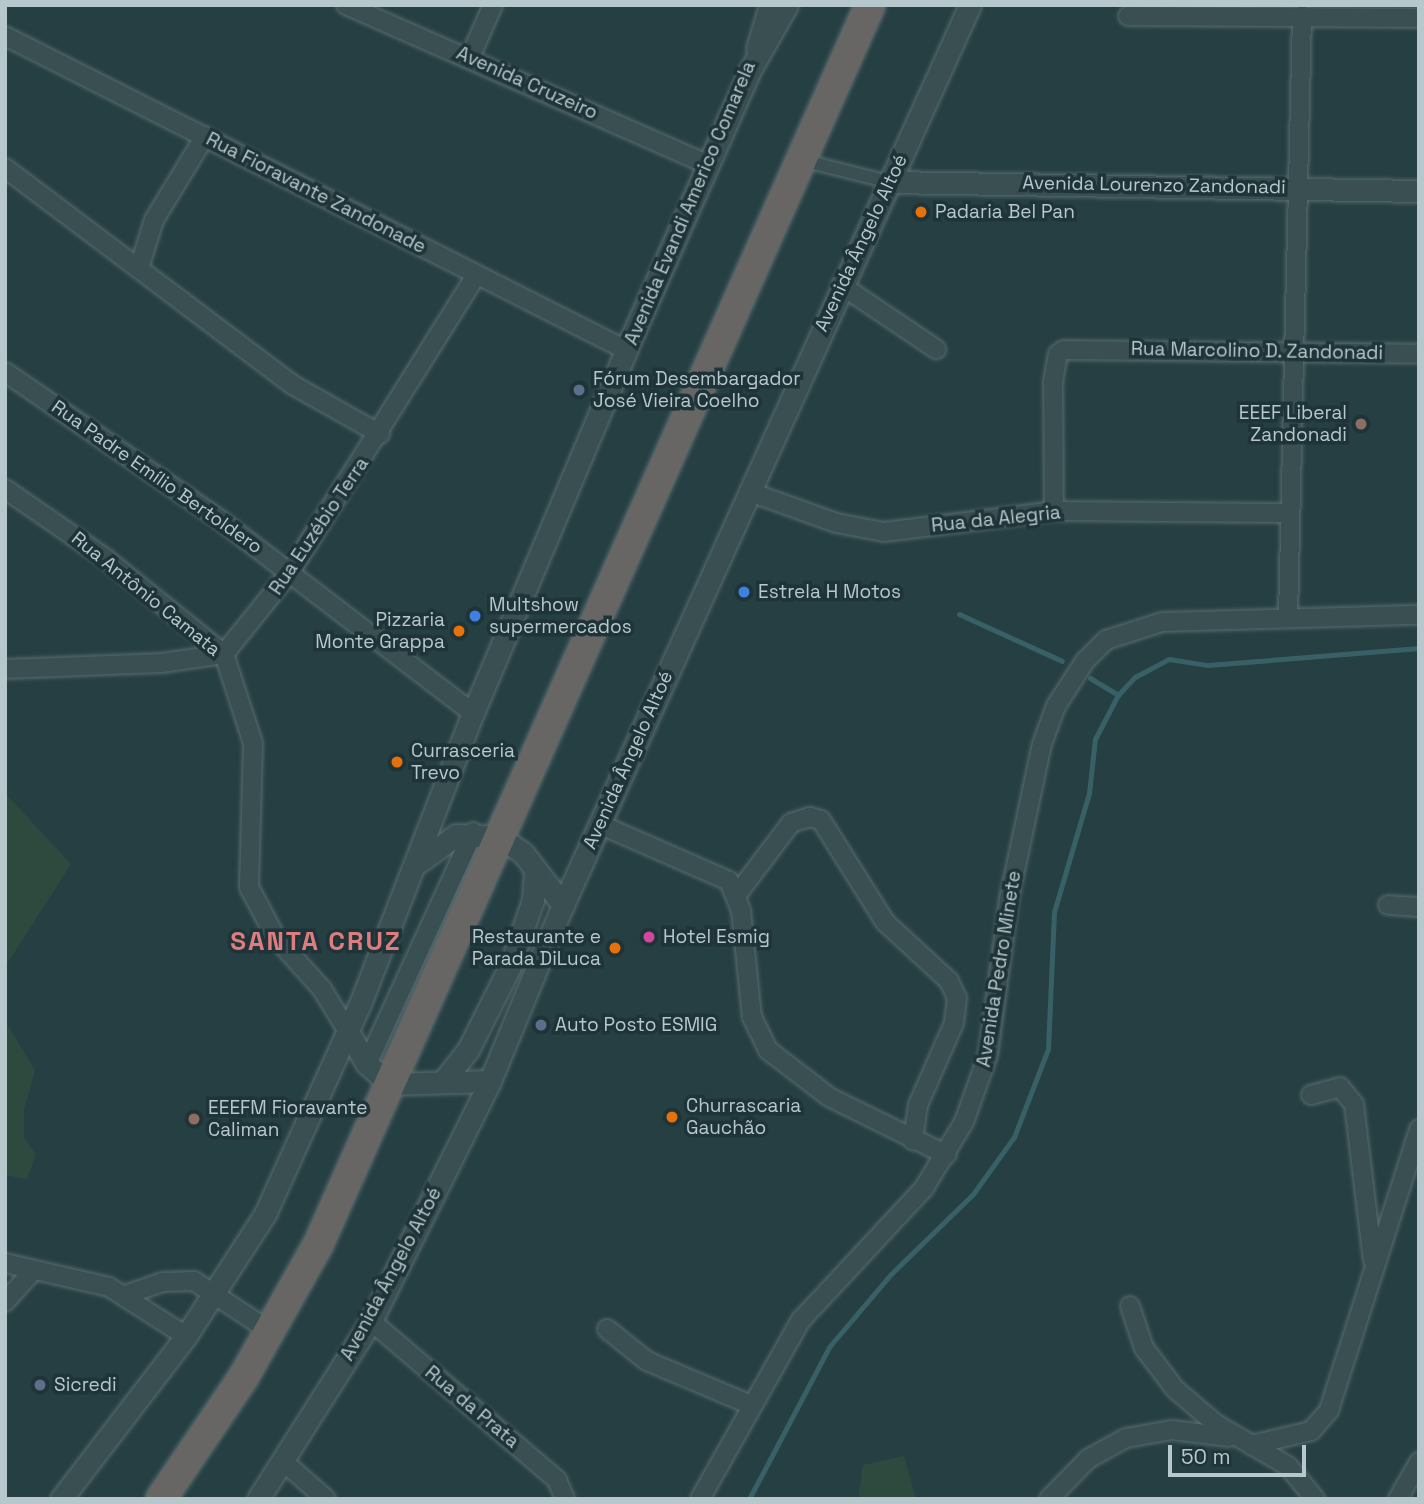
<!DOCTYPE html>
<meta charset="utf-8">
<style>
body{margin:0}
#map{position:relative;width:1424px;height:1504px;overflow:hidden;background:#263f43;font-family:"Space Grotesk",sans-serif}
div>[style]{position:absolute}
.green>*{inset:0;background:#2e4a3f}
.stream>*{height:5px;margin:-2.5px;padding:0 2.5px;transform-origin:2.5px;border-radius:2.5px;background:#386167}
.roads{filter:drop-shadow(0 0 2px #586c6f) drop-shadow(0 0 2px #586c6f)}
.pedestrian>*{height:12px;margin:-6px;padding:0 6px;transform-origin:6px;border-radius:6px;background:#3a4f52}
.minor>*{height:18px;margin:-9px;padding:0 9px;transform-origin:9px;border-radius:9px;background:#3a4f52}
.tertiary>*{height:21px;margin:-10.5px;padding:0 10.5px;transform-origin:10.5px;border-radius:10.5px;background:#3a4f52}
.trunk>*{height:30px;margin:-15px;padding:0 15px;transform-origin:15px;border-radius:15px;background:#686664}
.dots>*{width:19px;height:19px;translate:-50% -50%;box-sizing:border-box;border:4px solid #1f3438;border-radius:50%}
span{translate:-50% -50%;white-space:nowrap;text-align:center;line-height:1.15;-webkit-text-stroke:7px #1f3438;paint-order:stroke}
.street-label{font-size:19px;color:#b7c8cc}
.poi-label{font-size:19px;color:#b7c8cc}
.left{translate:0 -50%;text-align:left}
.right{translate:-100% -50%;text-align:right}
.district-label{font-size:26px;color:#de7d7e;font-weight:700;letter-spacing:2px}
.frame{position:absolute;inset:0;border:7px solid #b7c8cc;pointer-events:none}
.scale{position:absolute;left:1168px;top:1445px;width:138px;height:32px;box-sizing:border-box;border:4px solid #b7c8cc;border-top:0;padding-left:9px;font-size:21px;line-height:24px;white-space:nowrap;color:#b7c8cc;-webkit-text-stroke:5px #1f3438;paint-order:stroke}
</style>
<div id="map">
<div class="green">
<i style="clip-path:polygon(5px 793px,71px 864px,5px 967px)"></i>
<i style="clip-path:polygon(5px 1021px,35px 1070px,24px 1110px,24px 1138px,36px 1154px,27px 1179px,5px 1175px)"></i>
<i style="clip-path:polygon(904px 1456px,916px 1499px,858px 1499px,863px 1465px)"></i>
</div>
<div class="stream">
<i style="left:959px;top:614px;width:113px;rotate:24.5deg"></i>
<i style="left:1090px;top:678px;width:33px;rotate:31deg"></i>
<i style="left:749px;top:1499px;width:172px;rotate:-62.2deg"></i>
<i style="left:829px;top:1347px;width:96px;rotate:-49.7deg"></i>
<i style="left:891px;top:1274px;width:115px;rotate:-44.3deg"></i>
<i style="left:973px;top:1194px;width:70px;rotate:-54.3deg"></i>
<i style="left:1014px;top:1137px;width:94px;rotate:-68.9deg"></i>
<i style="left:1048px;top:1049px;width:137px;rotate:-87.5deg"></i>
<i style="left:1054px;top:912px;width:124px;rotate:-73.6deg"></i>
<i style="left:1089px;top:793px;width:54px;rotate:-83.7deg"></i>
<i style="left:1095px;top:739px;width:50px;rotate:-62.4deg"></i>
<i style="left:1118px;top:695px;width:25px;rotate:-47deg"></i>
<i style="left:1135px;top:677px;width:38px;rotate:-28deg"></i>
<i style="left:1169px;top:659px;width:39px;rotate:9deg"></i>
<i style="left:1208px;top:665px;width:212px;rotate:-4.6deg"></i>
</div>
<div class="roads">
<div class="pedestrian">
<i style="left:801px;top:160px;width:91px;rotate:14deg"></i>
</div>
<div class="minor">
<i style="left:346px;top:5px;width:394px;rotate:23.8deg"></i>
<i style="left:1128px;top:16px;width:291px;rotate:0.4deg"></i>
<i style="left:5px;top:36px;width:696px;rotate:26.82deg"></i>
<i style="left:756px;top:49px;width:46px;rotate:-73.5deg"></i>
<i style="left:470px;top:57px;width:57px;rotate:-66.1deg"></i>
<i style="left:5px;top:168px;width:361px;rotate:37deg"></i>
<i style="left:293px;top:385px;width:100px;rotate:29.4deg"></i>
<i style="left:139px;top:268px;width:50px;rotate:-72.6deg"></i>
<i style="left:154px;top:220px;width:98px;rotate:-58.7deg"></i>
<i style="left:841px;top:285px;width:115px;rotate:34deg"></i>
<i style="left:5px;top:372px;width:260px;rotate:34.5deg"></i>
<i style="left:219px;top:519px;width:320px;rotate:37.4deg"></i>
<i style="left:5px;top:489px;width:121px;rotate:34.6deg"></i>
<i style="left:105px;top:558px;width:153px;rotate:38.9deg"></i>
<i style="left:224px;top:654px;width:94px;rotate:72deg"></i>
<i style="left:253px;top:743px;width:144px;rotate:91.6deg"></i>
<i style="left:249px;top:887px;width:58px;rotate:62.1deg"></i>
<i style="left:276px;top:938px;width:69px;rotate:48deg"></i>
<i style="left:322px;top:989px;width:48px;rotate:58.6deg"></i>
<i style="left:750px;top:492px;width:91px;rotate:19.8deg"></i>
<i style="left:836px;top:523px;width:49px;rotate:10.6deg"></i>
<i style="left:884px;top:532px;width:171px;rotate:-7deg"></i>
<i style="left:1054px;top:511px;width:236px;rotate:0.5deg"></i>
<i style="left:1054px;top:511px;width:129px;rotate:-90.4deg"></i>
<i style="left:1053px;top:382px;width:28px;rotate:-80deg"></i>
<i style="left:1058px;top:354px;width:7px;rotate:-34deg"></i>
<i style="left:1064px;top:350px;width:355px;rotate:0.6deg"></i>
<i style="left:1288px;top:617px;width:602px;rotate:-88.67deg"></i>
<i style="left:5px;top:669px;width:157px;rotate:-2.2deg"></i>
<i style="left:162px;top:663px;width:63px;rotate:-8.3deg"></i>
<i style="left:224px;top:654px;width:105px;rotate:-51.2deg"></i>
<i style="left:290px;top:572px;width:350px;rotate:-57.9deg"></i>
<i style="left:599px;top:824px;width:142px;rotate:23.7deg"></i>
<i style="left:729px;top:881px;width:32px;rotate:68deg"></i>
<i style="left:741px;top:911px;width:107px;rotate:84.1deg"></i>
<i style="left:752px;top:1017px;width:37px;rotate:64deg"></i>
<i style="left:768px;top:1050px;width:77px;rotate:37.6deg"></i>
<i style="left:829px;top:1097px;width:131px;rotate:26.2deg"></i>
<i style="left:738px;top:893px;width:88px;rotate:-52.9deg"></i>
<i style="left:791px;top:823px;width:20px;rotate:-18deg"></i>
<i style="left:810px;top:817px;width:11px;rotate:15deg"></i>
<i style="left:821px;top:820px;width:120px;rotate:57.9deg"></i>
<i style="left:885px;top:922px;width:87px;rotate:42.7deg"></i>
<i style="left:949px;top:981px;width:19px;rotate:65deg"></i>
<i style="left:957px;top:998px;width:25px;rotate:97deg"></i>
<i style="left:954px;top:1023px;width:90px;rotate:113.7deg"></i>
<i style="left:918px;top:1105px;width:36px;rotate:98deg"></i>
<i style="left:1388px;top:905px;width:31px;rotate:4deg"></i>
<i style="left:367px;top:1064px;width:255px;rotate:-65.4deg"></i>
<i style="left:1311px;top:1095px;width:30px;rotate:-15deg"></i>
<i style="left:1340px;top:1087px;width:22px;rotate:51deg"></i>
<i style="left:1354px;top:1104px;width:157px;rotate:83.1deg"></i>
<i style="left:5px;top:1263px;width:107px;rotate:13deg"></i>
<i style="left:109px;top:1287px;width:91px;rotate:32.5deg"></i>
<i style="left:125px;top:1295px;width:40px;rotate:-18.9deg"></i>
<i style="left:163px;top:1282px;width:31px;rotate:-2deg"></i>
<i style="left:194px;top:1281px;width:92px;rotate:33.5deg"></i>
<i style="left:5px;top:1302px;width:39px;rotate:-48deg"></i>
<i style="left:1130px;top:1306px;width:44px;rotate:71.6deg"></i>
<i style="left:1144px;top:1348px;width:51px;rotate:52.9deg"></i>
<i style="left:1175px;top:1389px;width:54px;rotate:40.5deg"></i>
<i style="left:1216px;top:1424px;width:83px;rotate:30.3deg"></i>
<i style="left:1288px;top:1466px;width:43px;rotate:50.7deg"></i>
<i style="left:371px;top:1321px;width:245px;rotate:40.5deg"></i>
<i style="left:557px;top:1480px;width:21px;rotate:67deg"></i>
<i style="left:607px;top:1329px;width:51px;rotate:38.7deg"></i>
<i style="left:647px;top:1361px;width:111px;rotate:22.9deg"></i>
<i style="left:1251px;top:1445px;width:62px;rotate:-13.1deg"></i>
<i style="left:1311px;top:1431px;width:28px;rotate:-49deg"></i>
<i style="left:1329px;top:1410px;width:295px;rotate:-72.2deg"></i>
<i style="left:284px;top:1462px;width:56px;rotate:41.4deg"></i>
<i style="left:700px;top:1499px;width:206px;rotate:-60.6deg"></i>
<i style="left:801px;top:1320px;width:180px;rotate:-47deg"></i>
<i style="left:924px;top:1188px;width:77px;rotate:-58.8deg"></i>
<i style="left:964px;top:1122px;width:71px;rotate:-70.3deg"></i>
<i style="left:988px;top:1055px;width:157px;rotate:-82.3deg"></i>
<i style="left:1009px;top:899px;width:158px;rotate:-78deg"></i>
<i style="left:1042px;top:744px;width:40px;rotate:-69.8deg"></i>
<i style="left:1056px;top:706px;width:54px;rotate:-57.2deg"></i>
<i style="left:1085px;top:661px;width:30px;rotate:-45deg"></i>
<i style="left:1106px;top:640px;width:59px;rotate:-17.8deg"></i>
<i style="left:1162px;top:622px;width:257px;rotate:-1.6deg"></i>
<i style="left:1049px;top:1499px;width:56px;rotate:-45.7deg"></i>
<i style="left:1088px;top:1459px;width:43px;rotate:-28.9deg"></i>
<i style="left:1126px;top:1438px;width:47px;rotate:-9.9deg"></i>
<i style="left:1172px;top:1430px;width:57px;rotate:7deg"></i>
<i style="left:1398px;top:1499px;width:43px;rotate:-60.4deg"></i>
</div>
<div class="tertiary">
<i style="left:889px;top:182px;width:530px;rotate:0.97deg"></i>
<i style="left:419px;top:862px;width:46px;rotate:-36.1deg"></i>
<i style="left:456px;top:835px;width:44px;rotate:2.6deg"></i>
<i style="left:500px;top:837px;width:28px;rotate:35deg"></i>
<i style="left:523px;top:853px;width:66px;rotate:52.4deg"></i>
<i style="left:347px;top:1030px;width:39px;rotate:60deg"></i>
<i style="left:367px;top:1064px;width:30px;rotate:41deg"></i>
<i style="left:390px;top:1084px;width:100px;rotate:-1.7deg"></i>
<i style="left:445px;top:1079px;width:37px;rotate:-52deg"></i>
<i style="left:468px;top:1050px;width:94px;rotate:-63.4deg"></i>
<i style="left:510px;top:966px;width:70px;rotate:-70.8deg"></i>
<i style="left:533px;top:900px;width:31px;rotate:-86deg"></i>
<i style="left:61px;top:1499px;width:205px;rotate:-52.5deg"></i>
<i style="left:186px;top:1336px;width:145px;rotate:-57.1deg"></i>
<i style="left:265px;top:1214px;width:230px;rotate:-65.7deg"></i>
<i style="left:360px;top:1004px;width:312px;rotate:-68.8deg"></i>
<i style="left:473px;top:713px;width:394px;rotate:-67.1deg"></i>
<i style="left:626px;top:350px;width:304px;rotate:-66.1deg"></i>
<i style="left:749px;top:72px;width:77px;rotate:-60.4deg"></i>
<i style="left:258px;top:1499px;width:211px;rotate:-57.6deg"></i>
<i style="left:371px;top:1321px;width:268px;rotate:-63.6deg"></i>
<i style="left:490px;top:1081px;width:191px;rotate:-67.5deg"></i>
<i style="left:563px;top:905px;width:988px;rotate:-65.67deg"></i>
</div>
<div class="trunk">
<i style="left:161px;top:1499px;width:146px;rotate:-55.9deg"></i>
<i style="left:243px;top:1378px;width:153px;rotate:-60.6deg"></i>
<i style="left:318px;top:1245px;width:1357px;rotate:-66deg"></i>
</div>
</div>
<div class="dots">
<i style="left:921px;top:212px;background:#e8710a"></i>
<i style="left:579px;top:390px;background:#5c6f8a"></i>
<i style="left:1361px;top:424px;background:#8d6e63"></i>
<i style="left:744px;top:592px;background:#3f7fe0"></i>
<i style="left:475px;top:616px;background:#3f7fe0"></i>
<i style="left:459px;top:631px;background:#e8710a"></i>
<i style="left:397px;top:762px;background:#e8710a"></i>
<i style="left:649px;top:937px;background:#d1479c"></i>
<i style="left:615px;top:948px;background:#e8710a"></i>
<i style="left:541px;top:1025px;background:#5c6f8a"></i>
<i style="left:672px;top:1117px;background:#e8710a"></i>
<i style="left:194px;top:1119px;background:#8d6e63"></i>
<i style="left:40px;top:1385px;background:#5c6f8a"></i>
</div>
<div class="street-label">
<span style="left:527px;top:83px;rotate:24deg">Avenida Cruzeiro</span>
<span style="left:1154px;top:185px;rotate:1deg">Avenida Lourenzo Zandonadi</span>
<span style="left:316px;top:193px;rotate:27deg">Rua Fioravante Zandonade</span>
<span style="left:690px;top:203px;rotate:-67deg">Avenida Evandi Americo Comarela</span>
<span style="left:861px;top:243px;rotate:-65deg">Avenida Ângelo Altoé</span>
<span style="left:1257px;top:351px;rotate:1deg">Rua Marcolino D. Zandonadi</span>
<span style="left:157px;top:477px;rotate:35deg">Rua Padre Emílio Bertoldero</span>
<span style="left:996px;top:519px;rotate:-6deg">Rua da Alegria</span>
<span style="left:319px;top:526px;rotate:-56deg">Rua Euzébio Terra</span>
<span style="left:146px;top:594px;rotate:39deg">Rua Antônio Camata</span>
<span style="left:628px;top:760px;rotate:-66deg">Avenida Ângelo Altoé</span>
<span style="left:999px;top:969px;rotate:-81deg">Avenida Pedro Minete</span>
<span style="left:391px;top:1274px;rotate:-62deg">Avenida Ângelo Altoé</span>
<span style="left:472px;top:1407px;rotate:40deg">Rua da Prata</span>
</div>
<div class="poi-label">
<span class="left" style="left:935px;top:212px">Padaria Bel Pan</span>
<span class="left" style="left:593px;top:390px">Fórum Desembargador<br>José Vieira Coelho</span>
<span class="right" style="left:1347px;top:424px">EEEF Liberal<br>Zandonadi</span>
<span class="left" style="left:758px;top:592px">Estrela H Motos</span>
<span class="left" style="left:489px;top:616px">Multshow<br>supermercados</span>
<span class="right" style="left:445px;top:631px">Pizzaria<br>Monte Grappa</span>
<span class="left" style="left:411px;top:762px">Currasceria<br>Trevo</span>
<span class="right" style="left:601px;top:948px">Restaurante e<br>Parada DiLuca</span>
<span class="left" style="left:663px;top:937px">Hotel Esmig</span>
<span class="left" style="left:555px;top:1025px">Auto Posto ESMIG</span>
<span class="left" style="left:686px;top:1117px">Churrascaria<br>Gauchão</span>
<span class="left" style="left:208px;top:1119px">EEEFM Fioravante<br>Caliman</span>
<span class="left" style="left:54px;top:1385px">Sicredi</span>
</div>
<div class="district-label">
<span style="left:316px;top:942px">SANTA CRUZ</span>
</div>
<div class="frame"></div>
<div class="scale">50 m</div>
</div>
